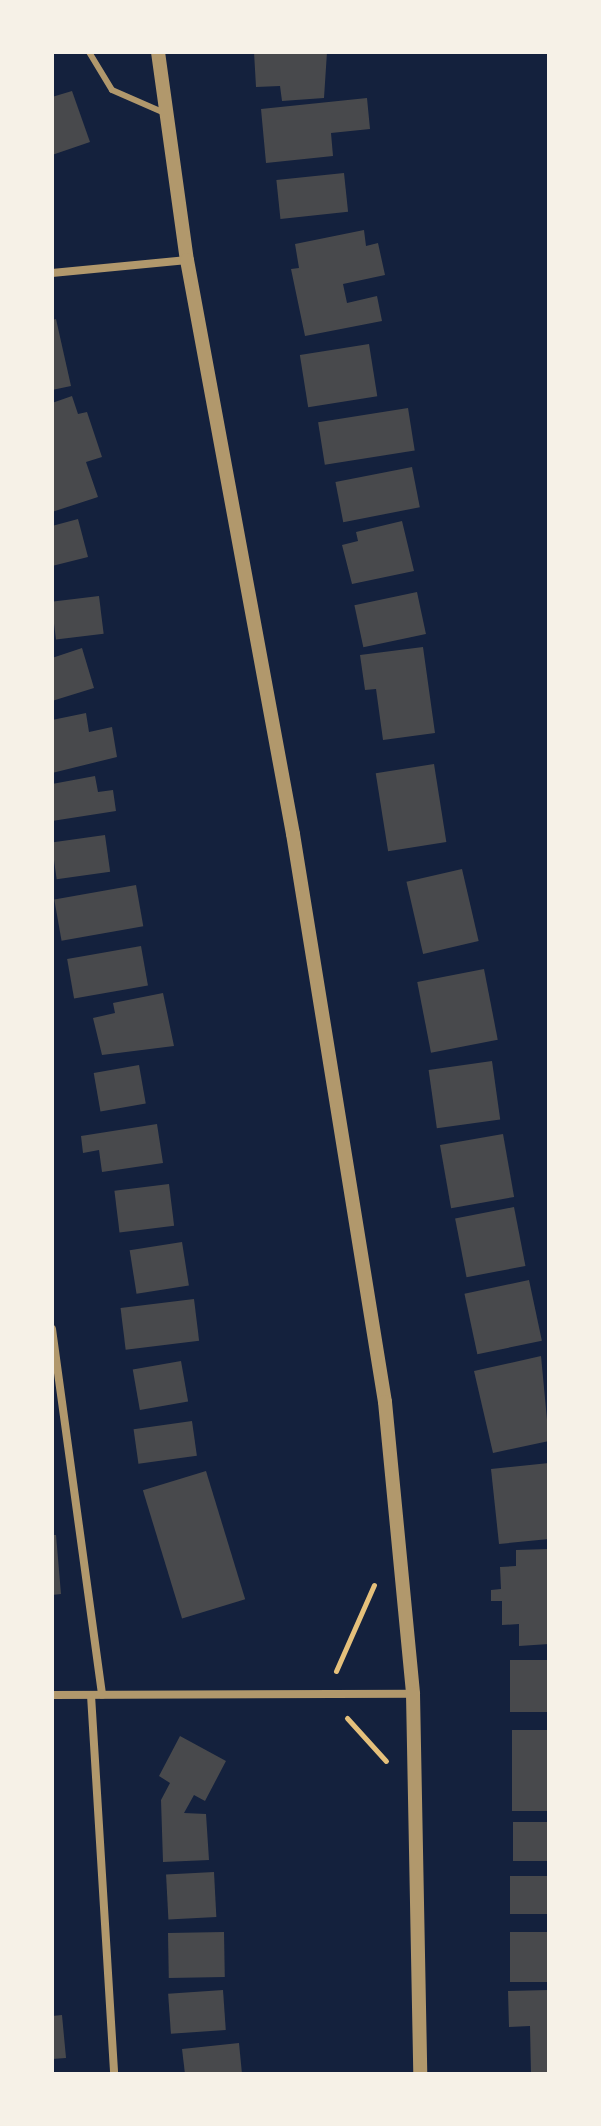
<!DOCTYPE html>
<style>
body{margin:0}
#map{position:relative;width:601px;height:2126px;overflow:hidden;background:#14213d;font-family:Figtree,sans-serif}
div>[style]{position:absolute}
.building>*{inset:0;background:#48494c;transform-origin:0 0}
.path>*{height:5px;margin:-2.5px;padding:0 2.5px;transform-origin:2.5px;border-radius:2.5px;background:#e5c07b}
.service>*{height:6px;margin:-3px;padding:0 3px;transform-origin:3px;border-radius:3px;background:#b1986c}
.minor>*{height:8px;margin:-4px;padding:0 4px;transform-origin:4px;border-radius:4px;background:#b1986c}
.tertiary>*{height:14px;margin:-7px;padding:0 7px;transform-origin:7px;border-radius:7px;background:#b1986c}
span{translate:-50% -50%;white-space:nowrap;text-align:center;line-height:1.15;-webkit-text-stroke:6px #f6f1e7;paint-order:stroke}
.frame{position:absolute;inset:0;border:54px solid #f6f1e7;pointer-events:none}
</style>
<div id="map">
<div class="building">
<i style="clip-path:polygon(254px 52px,327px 52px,324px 98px,282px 101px,280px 86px,256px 87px)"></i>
<i style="clip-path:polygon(72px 91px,90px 142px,52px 155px,52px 97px)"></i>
<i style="clip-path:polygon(367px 98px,370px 129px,331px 133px,333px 156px,266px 163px,261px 109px)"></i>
<i style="left:344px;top:173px;width:39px;height:68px;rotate:84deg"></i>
<i style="clip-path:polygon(364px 230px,366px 246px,378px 243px,385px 275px,343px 284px,347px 303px,377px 296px,382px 321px,305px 336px,291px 269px,299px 268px,295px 244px)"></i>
<i style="clip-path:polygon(56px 319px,71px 386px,52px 390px,52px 320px)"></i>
<i style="left:369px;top:344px;width:53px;height:70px;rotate:81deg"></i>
<i style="clip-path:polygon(72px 396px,78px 414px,87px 412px,102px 457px,86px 462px,98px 497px,52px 512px,52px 403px)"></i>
<i style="left:408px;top:408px;width:43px;height:91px;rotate:81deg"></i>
<i style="left:412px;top:467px;width:41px;height:78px;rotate:79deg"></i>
<i style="clip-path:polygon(78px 519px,88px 557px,52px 566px,52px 526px)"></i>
<i style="clip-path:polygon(402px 521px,414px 571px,352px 584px,342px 545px,358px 541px,356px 532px)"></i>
<i style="left:417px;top:592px;width:43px;height:64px;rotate:78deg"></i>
<i style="left:99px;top:596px;width:38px;height:48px;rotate:83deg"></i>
<i style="clip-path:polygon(423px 647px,435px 733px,383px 740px,376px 689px,365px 690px,360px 655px)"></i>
<i style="clip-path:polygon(82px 648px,94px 688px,52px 701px,52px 658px)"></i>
<i style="clip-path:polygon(86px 713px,89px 732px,112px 727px,117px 757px,52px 773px,52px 720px)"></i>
<i style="left:434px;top:764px;width:79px;height:59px;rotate:81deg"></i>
<i style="clip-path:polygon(95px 776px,98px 792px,113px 790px,116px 811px,52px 821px,52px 784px)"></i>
<i style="left:105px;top:835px;width:37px;height:54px;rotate:82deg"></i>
<i style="left:462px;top:869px;width:74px;height:57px;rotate:77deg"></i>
<i style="left:136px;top:885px;width:42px;height:83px;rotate:80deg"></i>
<i style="left:141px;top:946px;width:40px;height:75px;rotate:80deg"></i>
<i style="left:484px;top:969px;width:72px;height:68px;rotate:79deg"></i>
<i style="clip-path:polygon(163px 993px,174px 1046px,102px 1055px,93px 1018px,115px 1013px,113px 1003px)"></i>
<i style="left:492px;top:1061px;width:59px;height:64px;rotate:82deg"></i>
<i style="left:139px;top:1065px;width:39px;height:46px;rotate:80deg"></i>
<i style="clip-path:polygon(157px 1124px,163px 1163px,102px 1172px,99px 1150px,83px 1153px,81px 1136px)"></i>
<i style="left:503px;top:1134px;width:64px;height:64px;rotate:80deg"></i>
<i style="left:169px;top:1184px;width:42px;height:55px;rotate:83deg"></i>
<i style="left:514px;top:1207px;width:60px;height:60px;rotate:79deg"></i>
<i style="left:182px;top:1242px;width:44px;height:53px;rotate:81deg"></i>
<i style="left:529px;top:1280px;width:62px;height:66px;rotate:78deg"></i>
<i style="left:194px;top:1299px;width:42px;height:74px;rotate:83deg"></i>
<i style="clip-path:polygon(541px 1356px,549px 1441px,493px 1453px,474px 1371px)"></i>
<i style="left:181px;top:1361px;width:41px;height:49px;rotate:80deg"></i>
<i style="left:192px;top:1421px;width:35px;height:59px;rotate:82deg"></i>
<i style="clip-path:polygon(549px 1463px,549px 1539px,499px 1544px,491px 1469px)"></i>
<i style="left:206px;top:1471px;width:134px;height:66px;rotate:73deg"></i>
<i style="clip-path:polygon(52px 1535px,56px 1535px,61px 1594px,52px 1595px)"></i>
<i style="clip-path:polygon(549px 1549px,549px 1644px,519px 1646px,519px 1624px,502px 1625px,502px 1601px,491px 1601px,491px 1590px,501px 1589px,500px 1567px,516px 1566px,516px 1550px)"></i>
<i style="left:549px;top:1660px;width:52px;height:39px;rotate:90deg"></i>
<i style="left:512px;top:1730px;width:37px;height:81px"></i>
<i style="clip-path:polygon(180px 1736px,226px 1761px,205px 1801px,194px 1795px,184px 1813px,206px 1814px,209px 1860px,163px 1862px,161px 1800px,170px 1783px,159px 1776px)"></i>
<i style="left:549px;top:1822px;width:39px;height:36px;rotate:90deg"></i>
<i style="left:214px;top:1872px;width:45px;height:48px;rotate:87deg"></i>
<i style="left:549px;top:1876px;width:38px;height:39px;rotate:90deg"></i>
<i style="left:224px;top:1932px;width:45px;height:56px;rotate:89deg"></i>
<i style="left:510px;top:1932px;width:39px;height:50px"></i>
<i style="left:223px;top:1990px;width:40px;height:55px;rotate:86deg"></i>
<i style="clip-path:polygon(549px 1990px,549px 2074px,531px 2074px,530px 2026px,509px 2027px,508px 1991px)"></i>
<i style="clip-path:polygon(62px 2015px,66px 2058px,52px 2059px,52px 2016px)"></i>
<i style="clip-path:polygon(239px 2043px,242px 2074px,185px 2074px,182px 2049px)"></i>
</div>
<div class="path">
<i style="left:336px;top:1671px;width:94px;rotate:-66.2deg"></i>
<i style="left:347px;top:1718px;width:58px;rotate:47.8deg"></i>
</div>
<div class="service">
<i style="left:89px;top:52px;width:44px;rotate:58.8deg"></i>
<i style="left:112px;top:90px;width:58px;rotate:23.5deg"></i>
</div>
<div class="minor">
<i style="left:52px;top:273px;width:136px;rotate:-5.5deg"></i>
<i style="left:52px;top:1329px;width:369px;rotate:82.2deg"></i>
<i style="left:52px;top:1695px;width:361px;rotate:-0.2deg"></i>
<i style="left:91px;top:1695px;width:380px;rotate:86.5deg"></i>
</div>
<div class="tertiary">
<i style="left:158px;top:52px;width:210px;rotate:82.1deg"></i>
<i style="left:187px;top:260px;width:584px;rotate:79.54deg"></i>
<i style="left:293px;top:834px;width:575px;rotate:80.8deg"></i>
<i style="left:385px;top:1402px;width:293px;rotate:84.5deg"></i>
<i style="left:413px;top:1694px;width:380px;rotate:88.9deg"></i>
</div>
<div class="frame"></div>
</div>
